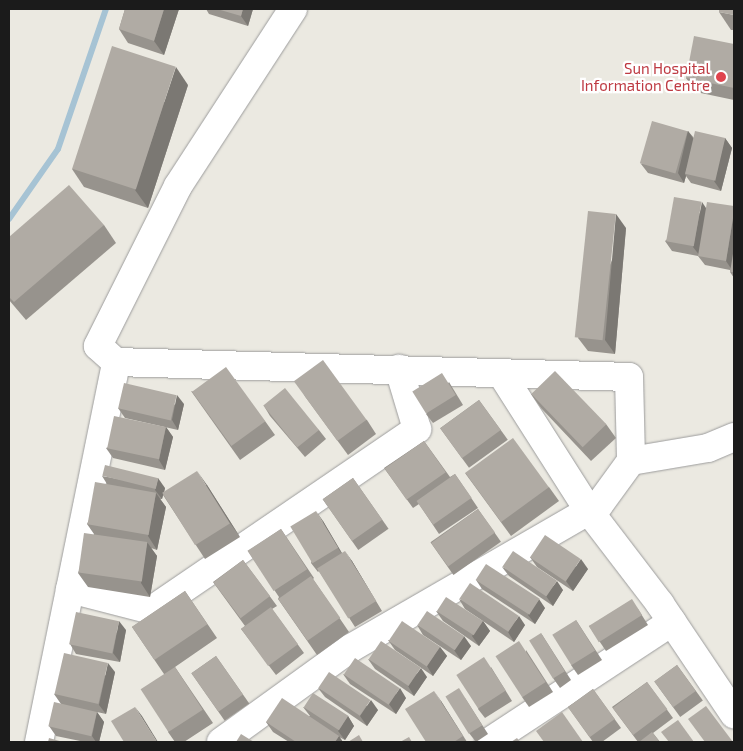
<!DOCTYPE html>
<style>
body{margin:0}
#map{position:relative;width:743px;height:751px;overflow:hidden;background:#ebe9e1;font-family:"Exo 2",sans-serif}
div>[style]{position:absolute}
.stream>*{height:6px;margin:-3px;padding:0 3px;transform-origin:3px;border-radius:3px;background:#a6c3d4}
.roads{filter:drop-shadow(0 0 1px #9c9c9c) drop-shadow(0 0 1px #9c9c9c)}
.minor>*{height:28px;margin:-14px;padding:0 14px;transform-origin:14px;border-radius:14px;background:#fff}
.wall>*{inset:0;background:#97938d;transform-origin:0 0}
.shaded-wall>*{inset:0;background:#7b7873}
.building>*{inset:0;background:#b0aba4;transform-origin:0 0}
.dots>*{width:14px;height:14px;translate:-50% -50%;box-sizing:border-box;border:2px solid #fff;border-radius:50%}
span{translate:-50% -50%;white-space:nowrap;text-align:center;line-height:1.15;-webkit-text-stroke:4.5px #fff;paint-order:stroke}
.health-label{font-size:15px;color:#be3a42}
.right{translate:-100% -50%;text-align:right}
.frame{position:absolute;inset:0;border:10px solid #1b1b1b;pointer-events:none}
</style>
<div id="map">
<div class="stream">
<i style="left:9px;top:219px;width:85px;rotate:-55deg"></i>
<i style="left:58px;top:149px;width:148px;rotate:-71.1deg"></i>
</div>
<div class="roads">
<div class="minor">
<i style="left:293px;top:9px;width:211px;rotate:123deg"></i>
<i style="left:178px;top:186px;width:179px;rotate:116.6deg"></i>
<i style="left:98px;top:346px;width:24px;rotate:42deg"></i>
<i style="left:116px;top:362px;width:513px;rotate:1.67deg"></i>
<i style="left:629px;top:377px;width:84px;rotate:88.6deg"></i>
<i style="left:631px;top:461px;width:78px;rotate:-9.6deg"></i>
<i style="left:708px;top:448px;width:28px;rotate:-23deg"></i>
<i style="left:501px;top:373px;width:164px;rotate:57.5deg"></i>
<i style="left:589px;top:511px;width:117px;rotate:52.6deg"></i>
<i style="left:660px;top:604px;width:133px;rotate:56.1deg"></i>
<i style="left:70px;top:589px;width:85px;rotate:14.4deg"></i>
<i style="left:152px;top:610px;width:321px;rotate:-34.3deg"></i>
<i style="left:417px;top:429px;width:63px;rotate:-106.7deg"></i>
<i style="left:39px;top:742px;width:388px;rotate:-78.5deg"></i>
<i style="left:221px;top:742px;width:160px;rotate:-35.9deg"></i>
<i style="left:351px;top:648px;width:286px;rotate:-30deg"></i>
<i style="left:599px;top:505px;width:54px;rotate:-54deg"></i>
<i style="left:489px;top:742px;width:219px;rotate:-33.3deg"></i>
</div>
</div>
<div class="wall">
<i style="clip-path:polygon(125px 9px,179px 9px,164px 55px,128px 43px,119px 29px)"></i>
<i style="clip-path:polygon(206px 9px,253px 9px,248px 26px,209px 14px)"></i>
<i style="clip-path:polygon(719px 12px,734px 15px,734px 30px,731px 30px)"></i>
<i style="clip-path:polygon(734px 44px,734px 100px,696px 92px,686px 78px)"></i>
<i style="clip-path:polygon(188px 85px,148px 208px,84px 187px,72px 169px)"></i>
<i style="clip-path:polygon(688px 131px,694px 138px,725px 138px,732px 148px,721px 191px,691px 183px,686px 176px,684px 183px,648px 173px,641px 164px)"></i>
<i style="clip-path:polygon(734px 206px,734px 278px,730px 272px,730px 270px,705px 265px,698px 256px,672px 251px,665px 241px,706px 208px)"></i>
<i style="clip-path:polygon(104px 225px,116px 243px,26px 320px,9px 300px,9px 237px)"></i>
<i style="clip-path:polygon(626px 228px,615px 354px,588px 351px,578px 338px)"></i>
<i style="clip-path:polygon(449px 382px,463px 405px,433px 423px,426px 414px)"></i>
<i style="clip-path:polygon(191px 391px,265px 421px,275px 435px,240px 460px)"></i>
<i style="clip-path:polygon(531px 394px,606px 424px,616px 438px,591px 461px,541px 408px)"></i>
<i style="clip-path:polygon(304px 395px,367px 420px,376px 434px,348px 455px)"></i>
<i style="left:479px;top:400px;width:49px;height:48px;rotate:54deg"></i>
<i style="clip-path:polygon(184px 404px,178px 430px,125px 418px,118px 408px)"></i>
<i style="clip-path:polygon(264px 406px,319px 430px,326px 439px,305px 457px,270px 416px)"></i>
<i style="clip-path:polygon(166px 427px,173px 437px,165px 470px,113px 458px,106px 448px)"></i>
<i style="clip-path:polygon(424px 441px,450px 477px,455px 474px,478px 508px,439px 534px,419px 504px,413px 508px,384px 468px)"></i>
<i style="clip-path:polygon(465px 473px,549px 487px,559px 501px,511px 536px)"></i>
<i style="clip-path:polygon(102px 476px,165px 488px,164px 493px,207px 485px,240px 537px,205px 559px,163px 495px,162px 499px,160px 499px,166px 507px,157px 550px,151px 548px,157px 556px,150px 597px,88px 587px,78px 573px,94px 534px,87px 524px,107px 484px)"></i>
<i style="left:353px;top:478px;width:62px;height:37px;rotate:55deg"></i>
<i style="left:478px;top:509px;width:40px;height:58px;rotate:55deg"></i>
<i style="clip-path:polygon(323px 521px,342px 553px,352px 561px,382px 611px,355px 627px,319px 571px,318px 572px,311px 563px)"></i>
<i style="clip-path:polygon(281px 529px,314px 578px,313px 579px,349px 632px,317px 655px,278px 599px,279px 597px,248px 551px)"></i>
<i style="clip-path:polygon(530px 557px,588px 569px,573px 591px,537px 567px)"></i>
<i style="clip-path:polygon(243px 560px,277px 606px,272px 609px,304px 653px,276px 675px,241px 629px,245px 626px,213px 582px)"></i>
<i style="clip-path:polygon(502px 567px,563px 590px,553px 606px,509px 576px)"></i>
<i style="clip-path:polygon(476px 580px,545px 608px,535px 624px,482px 589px)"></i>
<i style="clip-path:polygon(185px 591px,217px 638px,175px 667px,213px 723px,184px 742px,175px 742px,168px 732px,164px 674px,132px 627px)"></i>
<i style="clip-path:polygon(459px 599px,525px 625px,514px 642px,465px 609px)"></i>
<i style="clip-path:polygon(638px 609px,648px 625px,606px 651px,589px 626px)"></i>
<i style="clip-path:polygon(436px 611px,483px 621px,490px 631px,479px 646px,443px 621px)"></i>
<i style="clip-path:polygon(576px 620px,602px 660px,578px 675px,571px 665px)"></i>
<i style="clip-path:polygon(417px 625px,471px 646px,461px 660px,423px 635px)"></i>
<i style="clip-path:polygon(126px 630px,120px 662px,76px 654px,70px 644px)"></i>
<i style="clip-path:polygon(541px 633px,571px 680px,560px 688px,553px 678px)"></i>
<i style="clip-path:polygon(388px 640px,440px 647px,447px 656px,433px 676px,395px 650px)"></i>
<i style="clip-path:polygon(526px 650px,553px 692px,529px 707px,522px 697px)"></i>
<i style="left:216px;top:656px;width:58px;height:30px;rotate:55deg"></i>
<i style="clip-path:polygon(368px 659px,427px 677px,414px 696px,375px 669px)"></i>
<i style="left:677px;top:665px;width:44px;height:28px;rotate:54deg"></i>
<i style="clip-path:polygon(491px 667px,512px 701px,485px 718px,478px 709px)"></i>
<i style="clip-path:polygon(115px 672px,106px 714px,97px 712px,104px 722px,99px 742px,85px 742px,56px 736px,49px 726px,61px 704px,54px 694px)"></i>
<i style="clip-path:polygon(343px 674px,406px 698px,396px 714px,350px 684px)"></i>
<i style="clip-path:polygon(647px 682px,673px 718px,653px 733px,660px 742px,638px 742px,612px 707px)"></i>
<i style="clip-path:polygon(318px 688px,378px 710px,367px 726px,325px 697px)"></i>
<i style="clip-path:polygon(593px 689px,621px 728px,602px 742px,593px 742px,568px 707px)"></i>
<i style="clip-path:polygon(465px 698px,488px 734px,476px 742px,469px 733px)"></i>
<i style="clip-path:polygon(441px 701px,467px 742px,426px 742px)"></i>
<i style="clip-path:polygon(303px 707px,348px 716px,354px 726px,345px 740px,339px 737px,343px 742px,289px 742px,273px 732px,266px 722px,310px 716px)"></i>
</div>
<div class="shaded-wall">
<i style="clip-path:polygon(164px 9px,179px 9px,164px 55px,154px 41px)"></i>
<i style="clip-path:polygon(243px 9px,253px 9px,248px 26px,241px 16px)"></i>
<i style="clip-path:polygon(176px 67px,188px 85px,148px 208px,135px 190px)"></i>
<i style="clip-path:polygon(688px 131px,695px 141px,685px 174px,686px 176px,684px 183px,678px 173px)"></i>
<i style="clip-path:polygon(725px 138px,732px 148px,721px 191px,714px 181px)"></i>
<i style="clip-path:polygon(702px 202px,708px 211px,700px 256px,693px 247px)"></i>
<i style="clip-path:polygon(734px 212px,734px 260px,732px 270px,726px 261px)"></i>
<i style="clip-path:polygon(616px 214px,626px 228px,615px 354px,605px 340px)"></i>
<i style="clip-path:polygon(177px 395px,184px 404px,178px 430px,172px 420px)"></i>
<i style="clip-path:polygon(166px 427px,173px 437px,165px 470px,159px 460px)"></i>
<i style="clip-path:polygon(197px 471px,207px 485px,240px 537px,230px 523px)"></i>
<i style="clip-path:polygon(158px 478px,165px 488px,162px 499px,155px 490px)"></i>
<i style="clip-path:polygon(156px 493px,166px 507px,157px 550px,148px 536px)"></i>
<i style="clip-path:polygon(316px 511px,323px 521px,344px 557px,338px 548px)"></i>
<i style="clip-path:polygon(147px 542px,157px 556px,150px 597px,141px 583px)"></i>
<i style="clip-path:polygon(345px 551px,352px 561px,382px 611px,376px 601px)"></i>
<i style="clip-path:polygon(581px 559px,588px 569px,573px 591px,566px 581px)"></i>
<i style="clip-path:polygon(557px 581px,563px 590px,553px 606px,546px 596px)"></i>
<i style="clip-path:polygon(539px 599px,545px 608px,535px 624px,528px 615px)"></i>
<i style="clip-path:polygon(519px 616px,525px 625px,514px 642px,508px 632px)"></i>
<i style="clip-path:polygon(119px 621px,126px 630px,120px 662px,113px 653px)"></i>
<i style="clip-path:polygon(483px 621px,490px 631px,479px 646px,472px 636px)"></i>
<i style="clip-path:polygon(464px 636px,471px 646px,461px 660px,454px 650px)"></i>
<i style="clip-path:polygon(440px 647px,447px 656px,433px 676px,427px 666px)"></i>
<i style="clip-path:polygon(108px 663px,115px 672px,106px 714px,99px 705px)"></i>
<i style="clip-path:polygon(421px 668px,427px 677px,414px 696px,408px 686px)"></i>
<i style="clip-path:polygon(400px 688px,406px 698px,396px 714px,389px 704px)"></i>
<i style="clip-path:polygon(434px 691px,441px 701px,467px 742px,463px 736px)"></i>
<i style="clip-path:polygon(371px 700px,378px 710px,367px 726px,360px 716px)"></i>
<i style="clip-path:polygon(135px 707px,142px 716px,158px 742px,157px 742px)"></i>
<i style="clip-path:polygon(97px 712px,104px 722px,99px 742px,96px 742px,92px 736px)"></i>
<i style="clip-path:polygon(348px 716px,354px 726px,345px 740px,338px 731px)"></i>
<i style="clip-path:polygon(339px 736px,343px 742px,335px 742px)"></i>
</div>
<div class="building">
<i style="clip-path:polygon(125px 9px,164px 9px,154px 41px,119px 29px)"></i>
<i style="clip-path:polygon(217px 9px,243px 9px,241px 16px)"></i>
<i style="clip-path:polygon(719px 9px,734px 9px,734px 15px,719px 12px)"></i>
<i style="clip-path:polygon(694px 36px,734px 44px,734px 88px,686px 78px)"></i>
<i style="left:112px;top:46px;width:67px;height:129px;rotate:18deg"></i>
<i style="left:652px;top:121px;width:37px;height:44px;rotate:16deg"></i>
<i style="left:695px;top:131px;width:31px;height:44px;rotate:13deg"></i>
<i style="clip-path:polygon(69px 185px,104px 225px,14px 302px,9px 297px,9px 237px)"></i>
<i style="left:674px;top:197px;width:28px;height:45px;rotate:10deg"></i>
<i style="clip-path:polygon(707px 202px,734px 206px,734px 212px,726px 261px,698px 256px)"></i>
<i style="left:588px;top:211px;width:28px;height:127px;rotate:6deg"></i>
<i style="clip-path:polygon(734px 248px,734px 272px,730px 272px)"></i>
<i style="left:323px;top:360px;width:74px;height:36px;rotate:54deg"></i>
<i style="left:226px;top:367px;width:67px;height:42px;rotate:54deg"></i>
<i style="left:555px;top:371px;width:74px;height:33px;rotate:46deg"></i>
<i style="left:442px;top:373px;width:26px;height:35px;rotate:58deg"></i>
<i style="left:124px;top:383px;width:54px;height:26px;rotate:13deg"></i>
<i style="left:285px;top:388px;width:54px;height:28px;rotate:51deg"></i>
<i style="left:479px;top:400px;width:37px;height:48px;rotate:54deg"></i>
<i style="left:114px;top:416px;width:53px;height:33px;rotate:12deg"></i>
<i style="left:513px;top:438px;width:61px;height:59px;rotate:54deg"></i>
<i style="left:424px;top:441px;width:38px;height:48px;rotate:55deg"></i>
<i style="left:105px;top:465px;width:55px;height:11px;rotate:14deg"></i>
<i style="left:197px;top:471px;width:62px;height:41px;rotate:58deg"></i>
<i style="left:455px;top:474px;width:29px;height:47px;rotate:55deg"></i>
<i style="left:353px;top:478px;width:51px;height:37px;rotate:55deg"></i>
<i style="left:95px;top:482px;width:62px;height:43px;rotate:10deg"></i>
<i style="left:478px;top:509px;width:29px;height:58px;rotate:54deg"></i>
<i style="left:316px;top:511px;width:43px;height:30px;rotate:59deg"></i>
<i style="left:281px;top:529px;width:48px;height:40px;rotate:57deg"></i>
<i style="left:84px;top:533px;width:64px;height:40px;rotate:8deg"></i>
<i style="left:545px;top:535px;width:43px;height:27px;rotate:34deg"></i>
<i style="left:345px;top:551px;width:59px;height:33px;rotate:58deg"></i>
<i style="left:513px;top:551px;width:53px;height:19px;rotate:34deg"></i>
<i style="left:243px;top:560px;width:45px;height:37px;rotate:53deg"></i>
<i style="left:486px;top:564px;width:64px;height:19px;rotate:33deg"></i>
<i style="left:311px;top:576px;width:51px;height:40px;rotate:55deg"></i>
<i style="left:470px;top:583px;width:59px;height:19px;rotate:34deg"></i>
<i style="left:185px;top:591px;width:40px;height:64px;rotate:56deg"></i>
<i style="left:446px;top:597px;width:44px;height:17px;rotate:33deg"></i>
<i style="left:632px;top:599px;width:19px;height:51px;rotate:58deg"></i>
<i style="left:271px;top:607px;width:46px;height:37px;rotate:54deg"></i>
<i style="left:427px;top:611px;width:45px;height:17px;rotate:34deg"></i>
<i style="left:76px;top:612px;width:44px;height:33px;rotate:12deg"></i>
<i style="left:576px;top:620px;width:36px;height:28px;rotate:58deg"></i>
<i style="left:402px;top:621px;width:46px;height:24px;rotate:34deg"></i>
<i style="left:541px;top:633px;width:45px;height:14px;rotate:58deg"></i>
<i style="left:381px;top:641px;width:48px;height:22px;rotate:34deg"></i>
<i style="left:519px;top:641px;width:49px;height:28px;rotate:57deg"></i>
<i style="left:64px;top:653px;width:45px;height:42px;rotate:13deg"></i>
<i style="left:216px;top:656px;width:47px;height:30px;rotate:55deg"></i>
<i style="left:484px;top:657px;width:40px;height:33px;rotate:57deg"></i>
<i style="left:355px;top:658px;width:54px;height:20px;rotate:34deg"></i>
<i style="left:677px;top:665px;width:32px;height:28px;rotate:54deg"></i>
<i style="left:175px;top:667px;width:51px;height:41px;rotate:57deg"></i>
<i style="left:329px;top:672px;width:50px;height:19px;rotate:34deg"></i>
<i style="left:647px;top:682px;width:34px;height:43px;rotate:53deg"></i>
<i style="left:459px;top:688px;width:44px;height:16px;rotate:58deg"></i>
<i style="left:593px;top:689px;width:37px;height:31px;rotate:54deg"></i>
<i style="clip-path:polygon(434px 691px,463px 736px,454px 742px,426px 742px,405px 709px)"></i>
<i style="left:313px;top:693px;width:42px;height:17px;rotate:33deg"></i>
<i style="clip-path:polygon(282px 698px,339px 736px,335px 742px,296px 742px,266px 722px)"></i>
<i style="left:54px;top:702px;width:44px;height:25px;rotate:13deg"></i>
<i style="clip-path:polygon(706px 706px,733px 742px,705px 742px,688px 719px)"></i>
<i style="clip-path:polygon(135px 707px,157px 742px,124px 742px,111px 721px)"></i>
<i style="clip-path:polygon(562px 712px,583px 742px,544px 742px,536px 731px)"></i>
<i style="clip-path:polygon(678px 720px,694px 742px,669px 742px,661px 732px)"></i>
<i style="clip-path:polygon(652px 732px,660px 742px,639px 742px)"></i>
<i style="clip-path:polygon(241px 734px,254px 742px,236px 742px)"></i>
<i style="clip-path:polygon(359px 735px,363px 742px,348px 742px)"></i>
<i style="clip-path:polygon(409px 737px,412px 742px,400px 742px)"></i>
<i style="clip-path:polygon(49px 738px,63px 742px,48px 742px)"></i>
<i style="clip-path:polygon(517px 738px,520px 742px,511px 742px)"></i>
</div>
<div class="dots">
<i style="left:721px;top:77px;background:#e0444e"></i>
</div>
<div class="health-label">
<span class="right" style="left:710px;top:77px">Sun Hospital<br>Information Centre</span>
</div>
<div class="frame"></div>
</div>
